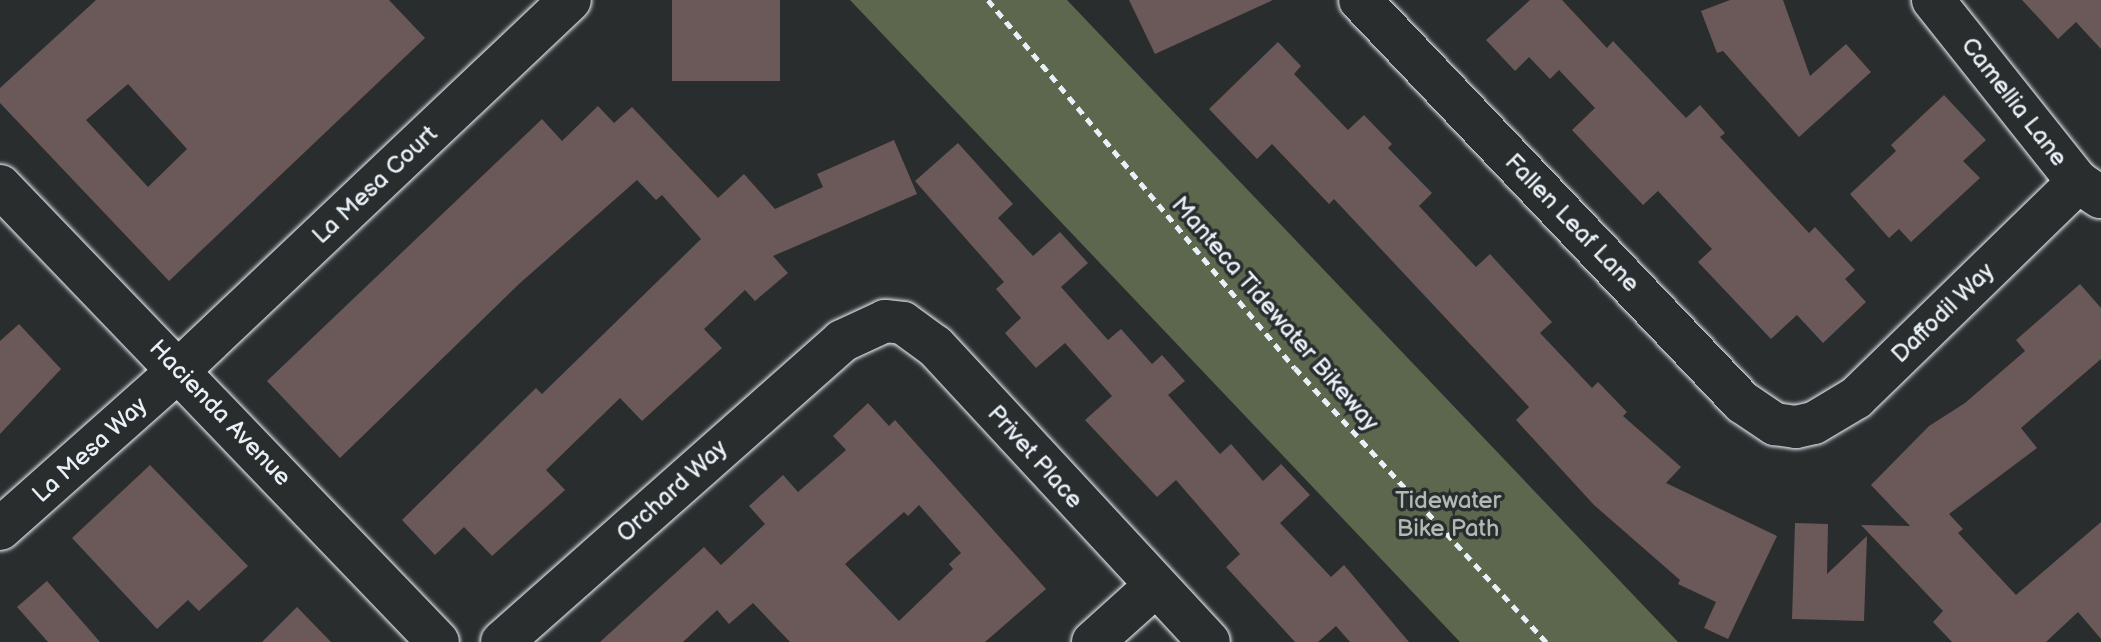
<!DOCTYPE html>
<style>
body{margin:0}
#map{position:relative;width:2101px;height:642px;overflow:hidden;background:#2a2d2e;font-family:"Balsamiq Sans",sans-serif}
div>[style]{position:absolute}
.green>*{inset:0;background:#5d674e}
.building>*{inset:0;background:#6b5858;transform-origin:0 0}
.path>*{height:5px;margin-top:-2.5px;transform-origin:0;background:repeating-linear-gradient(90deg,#e8f1f8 0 8px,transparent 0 14px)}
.roads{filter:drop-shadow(0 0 2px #e8f1f8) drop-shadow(0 0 2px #e8f1f8)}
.minor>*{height:42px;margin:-21px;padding:0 21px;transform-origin:21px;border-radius:21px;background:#2a2d2e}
span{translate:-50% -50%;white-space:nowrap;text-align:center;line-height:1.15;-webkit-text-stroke:7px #2a2d2e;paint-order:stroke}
.street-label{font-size:24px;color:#e8f1f8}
.park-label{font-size:24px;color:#b0bab4}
</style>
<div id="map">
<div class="green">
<i style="clip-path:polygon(850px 0,1067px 0,1678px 642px,1460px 642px)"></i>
</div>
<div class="building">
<i style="clip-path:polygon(evenodd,96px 0,389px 0,425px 38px,169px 281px,0 103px,0 88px,96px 0,128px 84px,187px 149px,148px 187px,86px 120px,128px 84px)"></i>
<i style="left:672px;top:0;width:108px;height:81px"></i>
<i style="clip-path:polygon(1129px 0,1273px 0,1155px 54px)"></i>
<i style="clip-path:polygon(1530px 0,1562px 0,1607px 48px,1613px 41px,1686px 118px,1700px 105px,1725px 133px,1720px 137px,1809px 233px,1815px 227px,1855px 270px,1845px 279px,1866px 302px,1823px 343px,1797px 315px,1771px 339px,1698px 262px,1712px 249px,1658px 191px,1643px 205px,1572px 130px,1595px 108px,1559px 70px,1550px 79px,1529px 57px,1515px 71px,1486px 40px)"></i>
<i style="clip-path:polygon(1730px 0,1783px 0,1810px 76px,1846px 44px,1871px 72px,1799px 137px,1723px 51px,1717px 53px,1701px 11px)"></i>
<i style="clip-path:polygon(2022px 0,2101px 0,2101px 49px,2076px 22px,2058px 39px)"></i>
<i style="clip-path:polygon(1278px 42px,1301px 66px,1294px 74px,1348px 130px,1364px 115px,1392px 144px,1388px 148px,1432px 193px,1419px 206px,1476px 267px,1490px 254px,1552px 322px,1540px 333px,1592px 388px,1598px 382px,1627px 412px,1623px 416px,1681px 467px,1666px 483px,1777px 536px,1728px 639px,1704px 628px,1716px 602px,1678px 584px,1680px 580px,1594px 505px,1516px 420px,1529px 407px,1334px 199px,1329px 204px,1272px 144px,1257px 159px,1209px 109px)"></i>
<i style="clip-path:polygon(1944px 95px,1986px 140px,1963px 161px,1980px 178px,1911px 242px,1899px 229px,1889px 238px,1850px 194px,1896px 151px,1891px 145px)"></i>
<i style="clip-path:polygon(598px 106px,614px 123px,632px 107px,718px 198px,744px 174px,775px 209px,823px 187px,817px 174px,894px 140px,917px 194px,773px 256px,788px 273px,755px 301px,745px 290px,704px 329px,722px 348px,642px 421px,620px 398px,546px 470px,565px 490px,492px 556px,464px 527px,435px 555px,402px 520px,536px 388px,542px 394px,701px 239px,662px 195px,656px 200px,637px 180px,519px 284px,340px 458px,267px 381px,542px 119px,562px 141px)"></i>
<i style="clip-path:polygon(958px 143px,1013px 204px,998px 218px,1033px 256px,1060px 232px,1088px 263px,1061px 287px,1108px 340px,1121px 329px,1152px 364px,1162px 355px,1185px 381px,1168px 395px,1220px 454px,1231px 444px,1263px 481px,1281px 464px,1310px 495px,1280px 523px,1331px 577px,1344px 565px,1409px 642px,1350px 642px,1336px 626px,1318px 642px,1295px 642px,1226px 567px,1240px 554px,1176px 480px,1157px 497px,1085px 420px,1112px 396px,1065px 343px,1036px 368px,1005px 333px,1021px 318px,996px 289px,1004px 282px,915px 181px)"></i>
<i style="clip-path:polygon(2080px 284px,2101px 308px,2101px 359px,2021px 428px,2037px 448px,1949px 514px,1963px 529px,1958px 533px,2016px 595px,2101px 522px,2101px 639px,2078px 612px,2046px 642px,1952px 642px,1933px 622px,1943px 611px,1861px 525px,1910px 526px,1871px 485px,1929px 426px,1965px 403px,2025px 351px,2016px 340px)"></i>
<i style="clip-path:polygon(19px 324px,61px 369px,0 434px,0 341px)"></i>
<i style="clip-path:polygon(evenodd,868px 403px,889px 426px,895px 420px,1046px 589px,985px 642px,790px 642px,753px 603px,729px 624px,717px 610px,683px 642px,600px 642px,704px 547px,721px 565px,765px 524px,749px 506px,783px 475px,798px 492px,846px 450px,833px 436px,868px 403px,919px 505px,961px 553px,949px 564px,953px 569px,899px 621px,845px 564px,904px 512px,908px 516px,919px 505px)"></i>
<i style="clip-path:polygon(150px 465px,248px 566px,199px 611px,188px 600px,157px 629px,72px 538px)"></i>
<i style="clip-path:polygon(1795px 523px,1828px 524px,1827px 574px,1867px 536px,1864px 621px,1792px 619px)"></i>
<i style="clip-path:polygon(47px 581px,100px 642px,48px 642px,17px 607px)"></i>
<i style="clip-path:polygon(297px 607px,331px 642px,262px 642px)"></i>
</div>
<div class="path">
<i style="left:988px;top:0;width:479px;rotate:50.2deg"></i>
<i style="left:1295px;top:368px;width:372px;rotate:47.5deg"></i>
</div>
<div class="roads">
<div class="minor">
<i style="left:1360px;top:0;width:555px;rotate:46.46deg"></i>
<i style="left:1742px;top:402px;width:40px;rotate:34deg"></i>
<i style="left:1775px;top:424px;width:21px;rotate:8deg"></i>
<i style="left:1796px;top:427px;width:18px;rotate:-13deg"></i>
<i style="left:1814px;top:423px;width:49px;rotate:-30.8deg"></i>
<i style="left:1856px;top:398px;width:310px;rotate:-44.2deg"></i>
<i style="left:1933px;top:0;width:233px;rotate:51.5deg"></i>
<i style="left:2078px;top:182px;width:27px;rotate:34deg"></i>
<i style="left:0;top:186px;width:632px;rotate:46.15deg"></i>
<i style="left:0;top:529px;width:239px;rotate:-41.6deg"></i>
<i style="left:179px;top:370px;width:538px;rotate:-43.42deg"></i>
<i style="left:502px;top:642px;width:454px;rotate:-41.5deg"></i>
<i style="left:842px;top:341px;width:47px;rotate:-24.9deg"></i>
<i style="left:885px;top:321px;width:18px;rotate:6deg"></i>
<i style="left:903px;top:323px;width:39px;rotate:36deg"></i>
<i style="left:935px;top:346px;width:403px;rotate:47.2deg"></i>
<i style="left:1093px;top:642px;width:82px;rotate:-42deg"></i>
</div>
</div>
<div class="street-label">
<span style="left:2014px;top:102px;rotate:52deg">Camellia Lane</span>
<span style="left:375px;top:185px;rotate:-43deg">La Mesa Court</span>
<span style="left:1572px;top:223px;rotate:46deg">Fallen Leaf Lane</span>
<span style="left:1943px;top:313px;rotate:-44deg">Daffodil Way</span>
<span style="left:1275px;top:314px;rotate:49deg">Manteca Tidewater Bikeway</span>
<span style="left:220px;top:413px;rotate:46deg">Hacienda Avenue</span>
<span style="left:90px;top:450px;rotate:-42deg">La Mesa Way</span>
<span style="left:1035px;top:457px;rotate:48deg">Privet Place</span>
<span style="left:672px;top:491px;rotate:-42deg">Orchard Way</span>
</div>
<div class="park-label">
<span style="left:1448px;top:515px">Tidewater<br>Bike Path</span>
</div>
</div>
